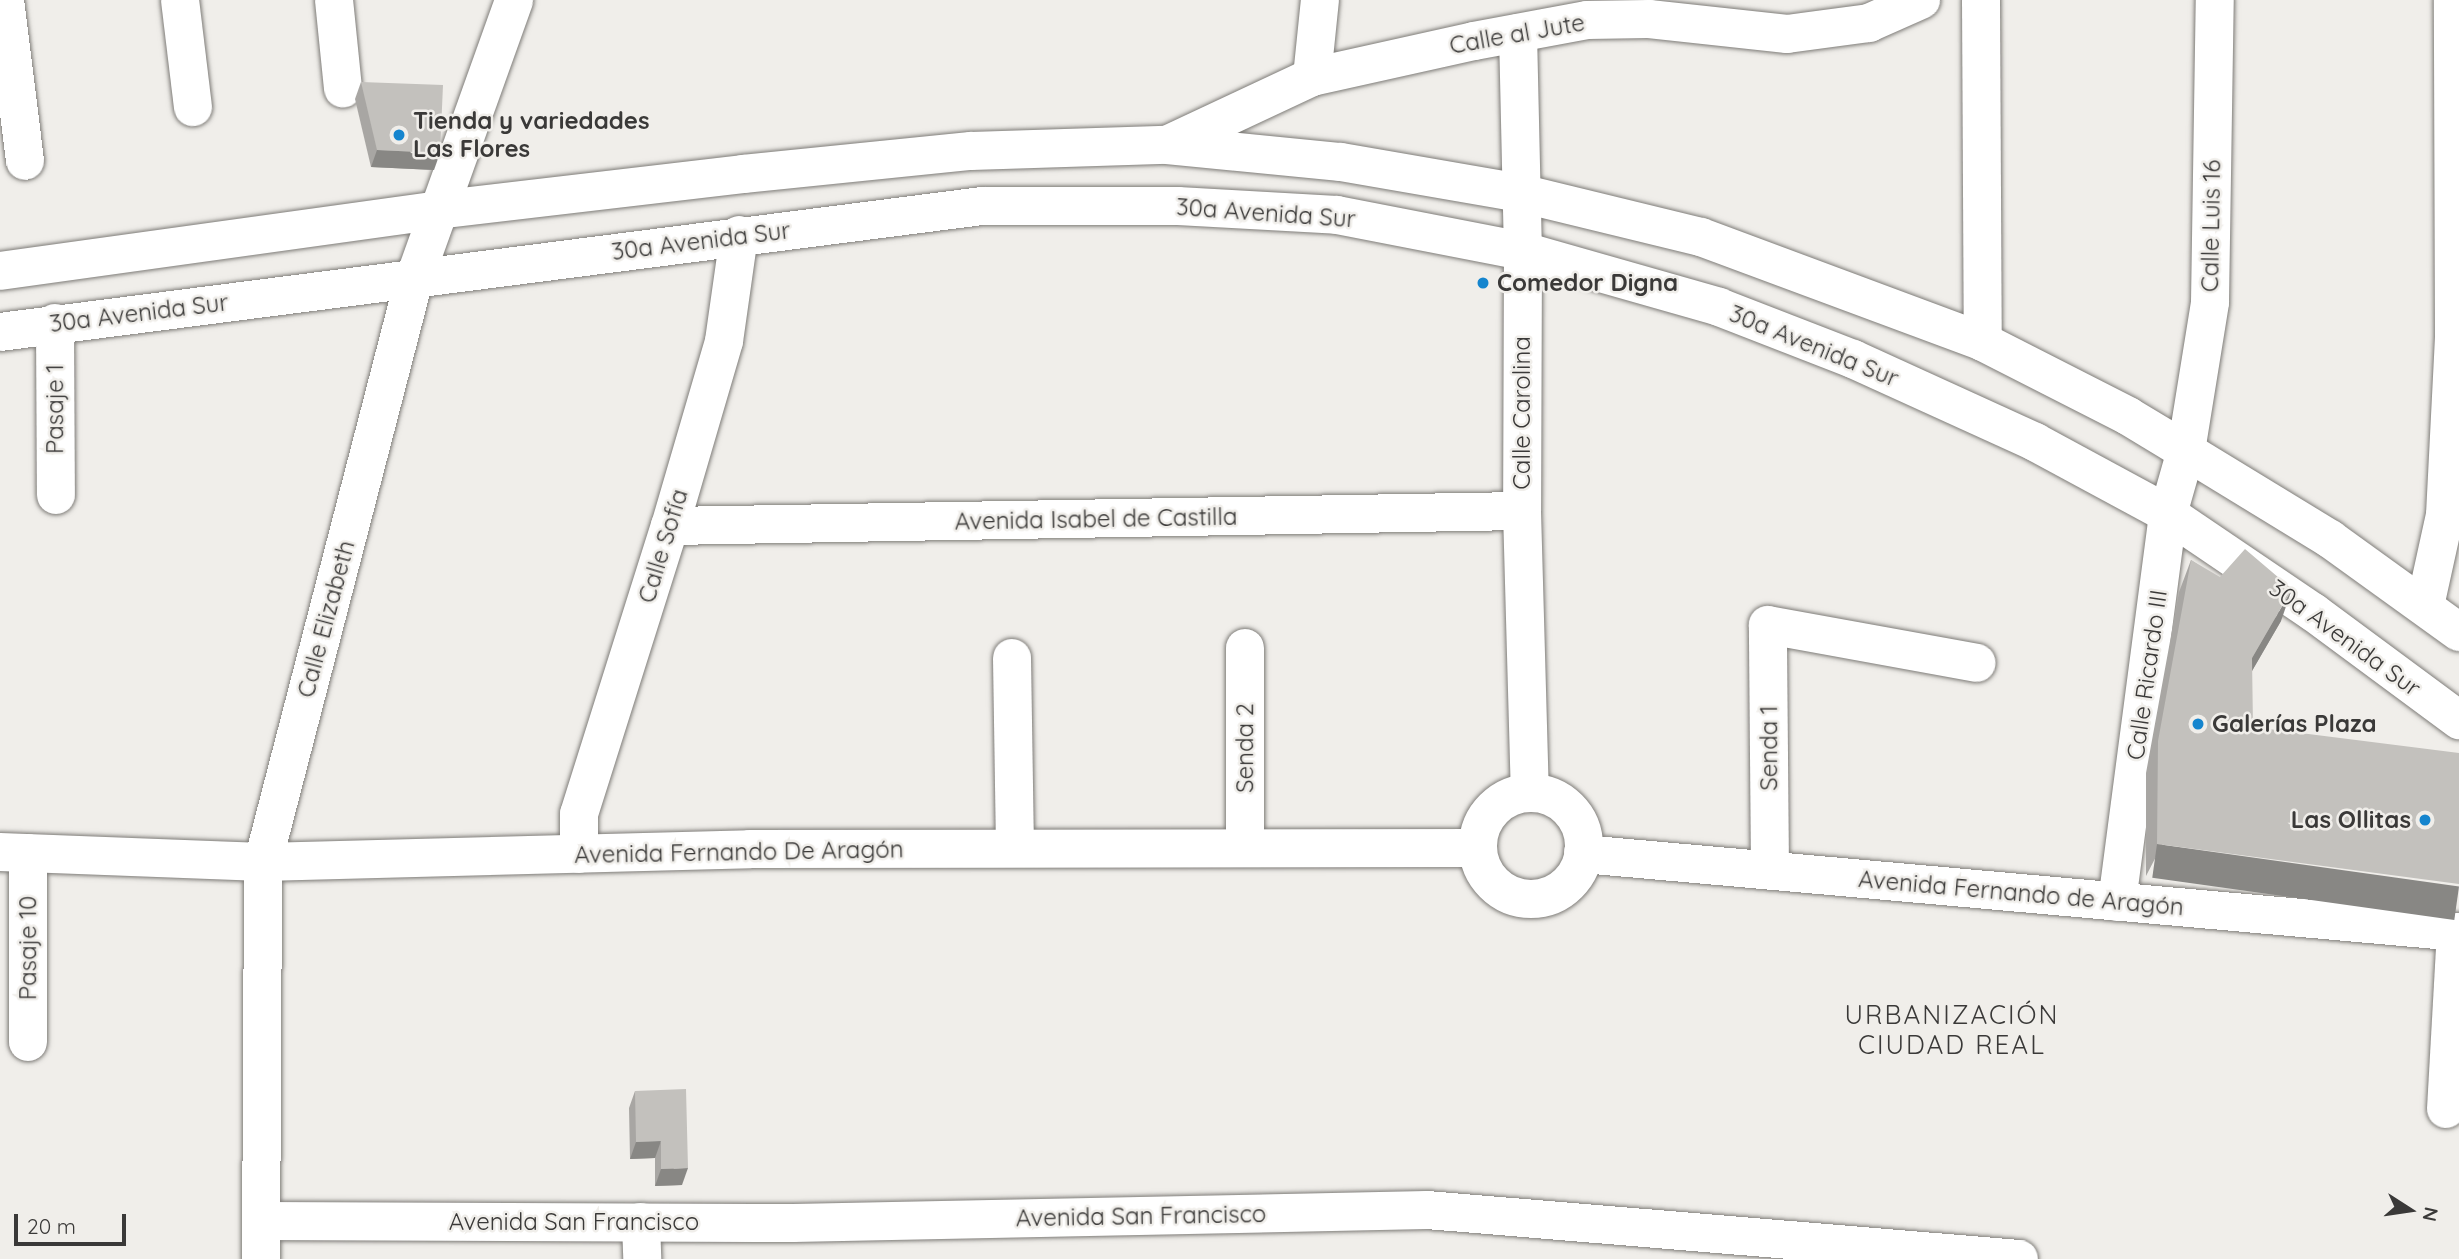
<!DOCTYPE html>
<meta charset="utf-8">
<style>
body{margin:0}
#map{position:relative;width:2459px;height:1259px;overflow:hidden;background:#f0eeea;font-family:Quicksand,sans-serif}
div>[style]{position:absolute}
.roads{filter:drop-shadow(0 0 2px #7e7c78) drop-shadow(0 0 2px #7e7c78)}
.minor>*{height:38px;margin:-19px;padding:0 19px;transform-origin:19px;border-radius:19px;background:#fff}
.minor>.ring{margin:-19px;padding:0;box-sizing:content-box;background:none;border:38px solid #fff;border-radius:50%}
.wall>*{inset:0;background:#a8a6a3}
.shaded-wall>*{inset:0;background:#888784;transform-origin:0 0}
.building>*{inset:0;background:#c3c1bd}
.dots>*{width:19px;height:19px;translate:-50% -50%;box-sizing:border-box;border:4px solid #f0eeea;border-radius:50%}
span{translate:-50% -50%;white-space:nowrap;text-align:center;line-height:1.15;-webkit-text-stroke:5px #f0eeea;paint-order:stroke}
.street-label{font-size:24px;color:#3a3938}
.poi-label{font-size:24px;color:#3a3938;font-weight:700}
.left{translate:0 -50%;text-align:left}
.right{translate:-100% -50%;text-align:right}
.neighbourhood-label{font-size:26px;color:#3a3938;letter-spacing:2px}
.north{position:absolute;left:2375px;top:1175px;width:70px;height:70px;-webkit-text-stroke:5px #f0eeea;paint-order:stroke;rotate:102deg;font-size:19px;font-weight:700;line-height:28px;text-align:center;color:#3a3938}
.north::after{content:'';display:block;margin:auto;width:24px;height:32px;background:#3a3938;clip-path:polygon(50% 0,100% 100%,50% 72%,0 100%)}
.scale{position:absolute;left:14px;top:1214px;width:112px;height:32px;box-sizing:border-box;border:4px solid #3a3938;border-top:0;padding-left:9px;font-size:21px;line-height:24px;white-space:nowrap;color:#3a3938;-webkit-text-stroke:5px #f0eeea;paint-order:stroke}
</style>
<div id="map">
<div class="roads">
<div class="minor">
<i style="left:5px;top:0;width:162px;rotate:82.9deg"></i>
<i style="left:180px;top:0;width:108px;rotate:83.1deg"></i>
<i style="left:334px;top:0;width:89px;rotate:84.2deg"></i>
<i style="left:1981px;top:0;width:342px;rotate:89.7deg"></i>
<i style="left:1518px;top:33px;width:218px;rotate:88.7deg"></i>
<i style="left:1523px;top:251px;width:260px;rotate:90.2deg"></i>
<i style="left:1522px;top:511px;width:281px;rotate:88.4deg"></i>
<i style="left:1312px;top:77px;width:77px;rotate:-84.1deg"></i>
<i style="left:1169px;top:144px;width:158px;rotate:-25.1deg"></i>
<i style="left:1312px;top:77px;width:166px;rotate:-12.5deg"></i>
<i style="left:1474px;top:41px;width:115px;rotate:-10.5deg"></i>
<i style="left:1587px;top:20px;width:62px;rotate:-0.9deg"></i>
<i style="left:1649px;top:19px;width:139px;rotate:6.2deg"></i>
<i style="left:1787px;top:34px;width:83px;rotate:-7.6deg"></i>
<i style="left:1869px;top:23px;width:57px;rotate:-23.9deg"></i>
<i style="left:0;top:271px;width:441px;rotate:-7.9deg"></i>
<i style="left:437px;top:210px;width:308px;rotate:-6.7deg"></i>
<i style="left:743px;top:174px;width:229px;rotate:-5.8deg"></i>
<i style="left:971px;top:151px;width:196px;rotate:-1.8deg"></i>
<i style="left:1167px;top:145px;width:175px;rotate:5.6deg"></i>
<i style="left:1341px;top:162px;width:182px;rotate:9.8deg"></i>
<i style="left:1520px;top:193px;width:186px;rotate:13.7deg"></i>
<i style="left:1701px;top:237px;width:301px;rotate:20.4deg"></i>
<i style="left:1983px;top:342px;width:163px;rotate:27deg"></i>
<i style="left:2128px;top:416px;width:68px;rotate:31.1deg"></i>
<i style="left:2186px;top:451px;width:169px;rotate:31.4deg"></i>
<i style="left:2330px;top:539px;width:159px;rotate:35.8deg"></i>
<i style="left:55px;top:323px;width:172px;rotate:89.7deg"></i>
<i style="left:0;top:332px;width:990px;rotate:-7.31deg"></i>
<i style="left:982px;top:206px;width:196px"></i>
<i style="left:1178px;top:206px;width:159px;rotate:3.2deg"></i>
<i style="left:1337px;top:215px;width:189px;rotate:11deg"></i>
<i style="left:1523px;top:251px;width:204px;rotate:15.9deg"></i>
<i style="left:1719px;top:307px;width:144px;rotate:21.2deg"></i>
<i style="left:1853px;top:359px;width:200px;rotate:24.5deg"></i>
<i style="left:2035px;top:442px;width:151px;rotate:28.4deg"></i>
<i style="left:2168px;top:514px;width:175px;rotate:34.1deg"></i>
<i style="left:2313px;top:612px;width:182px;rotate:36.5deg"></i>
<i style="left:670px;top:526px;width:852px;rotate:-1.01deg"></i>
<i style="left:2425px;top:606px;width:93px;rotate:-77.6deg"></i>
<i style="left:2445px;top:515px;width:179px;rotate:-87.1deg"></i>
<i style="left:2454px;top:336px;width:336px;rotate:-90.2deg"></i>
<i style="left:1012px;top:658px;width:190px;rotate:89.1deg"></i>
<i class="ring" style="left:1478px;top:793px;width:68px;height:68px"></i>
<i style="left:1245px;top:848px;width:200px;rotate:-90deg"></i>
<i style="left:0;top:852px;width:263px;rotate:2.2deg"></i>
<i style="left:263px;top:862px;width:487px;rotate:-1.5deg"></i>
<i style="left:750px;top:849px;width:728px;rotate:-0.08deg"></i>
<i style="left:579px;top:854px;width:40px;rotate:-90deg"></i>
<i style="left:579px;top:814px;width:302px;rotate:-72.5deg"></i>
<i style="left:670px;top:526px;width:193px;rotate:-73.7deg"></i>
<i style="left:724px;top:341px;width:107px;rotate:-81.9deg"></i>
<i style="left:1583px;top:854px;width:879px;rotate:5.09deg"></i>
<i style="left:1770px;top:870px;width:245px;rotate:-90.5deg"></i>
<i style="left:1768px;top:625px;width:212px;rotate:10.3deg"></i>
<i style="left:2117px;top:902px;width:391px;rotate:-82.5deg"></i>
<i style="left:2168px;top:514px;width:66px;rotate:-74.1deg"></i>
<i style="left:2186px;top:451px;width:151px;rotate:-80.8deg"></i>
<i style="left:2210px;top:302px;width:302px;rotate:-89.1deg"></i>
<i style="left:28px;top:1042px;width:189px;rotate:-90deg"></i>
<i style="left:2446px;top:1109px;width:177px;rotate:-86.8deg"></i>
<i style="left:261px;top:1221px;width:532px;rotate:0.22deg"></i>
<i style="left:793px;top:1223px;width:634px;rotate:-1.17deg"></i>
<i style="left:1427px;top:1210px;width:594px;rotate:4.73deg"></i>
<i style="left:641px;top:1222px;width:37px;rotate:88deg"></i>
<i style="left:261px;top:1259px;width:397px;rotate:-89.7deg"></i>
<i style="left:263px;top:862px;width:601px;rotate:-75.46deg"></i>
<i style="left:414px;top:280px;width:297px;rotate:-70.3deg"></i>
</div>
</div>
<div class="wall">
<i style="clip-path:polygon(361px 82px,434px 170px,371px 167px,355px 99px)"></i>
<i style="clip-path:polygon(2191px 560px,2281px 621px,2253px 669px,2146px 876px,2146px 773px,2179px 592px)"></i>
<i style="clip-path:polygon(635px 1091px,682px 1185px,655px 1186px,655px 1158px,630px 1159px,629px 1108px)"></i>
</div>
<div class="shaded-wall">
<i style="clip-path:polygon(377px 150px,440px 153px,434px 170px,371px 167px)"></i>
<i style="clip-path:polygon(2292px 589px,2281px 621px,2241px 690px,2252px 658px)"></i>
<i style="left:2157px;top:844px;width:305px;height:34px;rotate:8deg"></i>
<i style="clip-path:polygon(661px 1141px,655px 1158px,630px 1159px,636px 1142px)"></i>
<i style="clip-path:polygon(688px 1168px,682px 1185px,655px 1186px,661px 1169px)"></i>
</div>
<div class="building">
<i style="clip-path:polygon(361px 82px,443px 85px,440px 153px,377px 150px)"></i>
<i style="clip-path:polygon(2245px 549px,2292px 589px,2252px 658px,2253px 727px,2459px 753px,2459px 884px,2157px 844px,2158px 741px,2191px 560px,2220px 577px)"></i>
<i style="clip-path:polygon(686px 1089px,688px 1168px,661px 1169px,661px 1141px,636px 1142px,635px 1091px)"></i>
</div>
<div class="dots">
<i style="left:399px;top:135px;background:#1585ce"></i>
<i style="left:1483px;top:283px;background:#1585ce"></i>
<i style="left:2198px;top:724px;background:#1585ce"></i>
<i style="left:2425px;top:820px;background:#1585ce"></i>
</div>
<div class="street-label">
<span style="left:1517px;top:34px;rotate:-10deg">Calle al Jute</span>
<span style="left:1266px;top:213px;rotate:4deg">30a Avenida Sur</span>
<span style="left:2211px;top:226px;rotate:-89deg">Calle Luis 16</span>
<span style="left:701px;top:241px;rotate:-7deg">30a Avenida Sur</span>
<span style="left:139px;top:313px;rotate:-7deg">30a Avenida Sur</span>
<span style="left:1814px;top:346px;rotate:22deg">30a Avenida Sur</span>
<span style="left:55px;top:409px;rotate:-90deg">Pasaje 1</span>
<span style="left:1522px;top:413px;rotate:-90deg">Calle Carolina</span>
<span style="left:1096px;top:519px;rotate:-1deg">Avenida Isabel de Castilla</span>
<span style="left:663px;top:546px;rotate:-73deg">Calle Sofía</span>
<span style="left:326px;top:619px;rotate:-75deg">Calle Elizabeth</span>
<span style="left:2345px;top:638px;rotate:36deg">30a Avenida Sur</span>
<span style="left:2147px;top:675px;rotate:-82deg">Calle Ricardo III</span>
<span style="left:1245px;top:748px;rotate:-90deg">Senda 2</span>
<span style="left:1769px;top:748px;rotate:-90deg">Senda 1</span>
<span style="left:739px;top:852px;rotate:-1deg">Avenida Fernando De Aragón</span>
<span style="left:2021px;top:893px;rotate:5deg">Avenida Fernando de Aragón</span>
<span style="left:28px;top:948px;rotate:-90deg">Pasaje 10</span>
<span style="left:1141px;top:1216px;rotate:-1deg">Avenida San Francisco</span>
<span style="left:574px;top:1222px">Avenida San Francisco</span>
</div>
<div class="poi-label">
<span class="left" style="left:413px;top:135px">Tienda y variedades<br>Las Flores</span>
<span class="left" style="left:1497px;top:283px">Comedor Digna</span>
<span class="left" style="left:2212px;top:724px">Galerías Plaza</span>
<span class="right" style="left:2411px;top:820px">Las Ollitas</span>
</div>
<div class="neighbourhood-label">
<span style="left:1952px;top:1030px">URBANIZACIÓN<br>CIUDAD REAL</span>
</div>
<div class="north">N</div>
<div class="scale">20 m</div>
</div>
